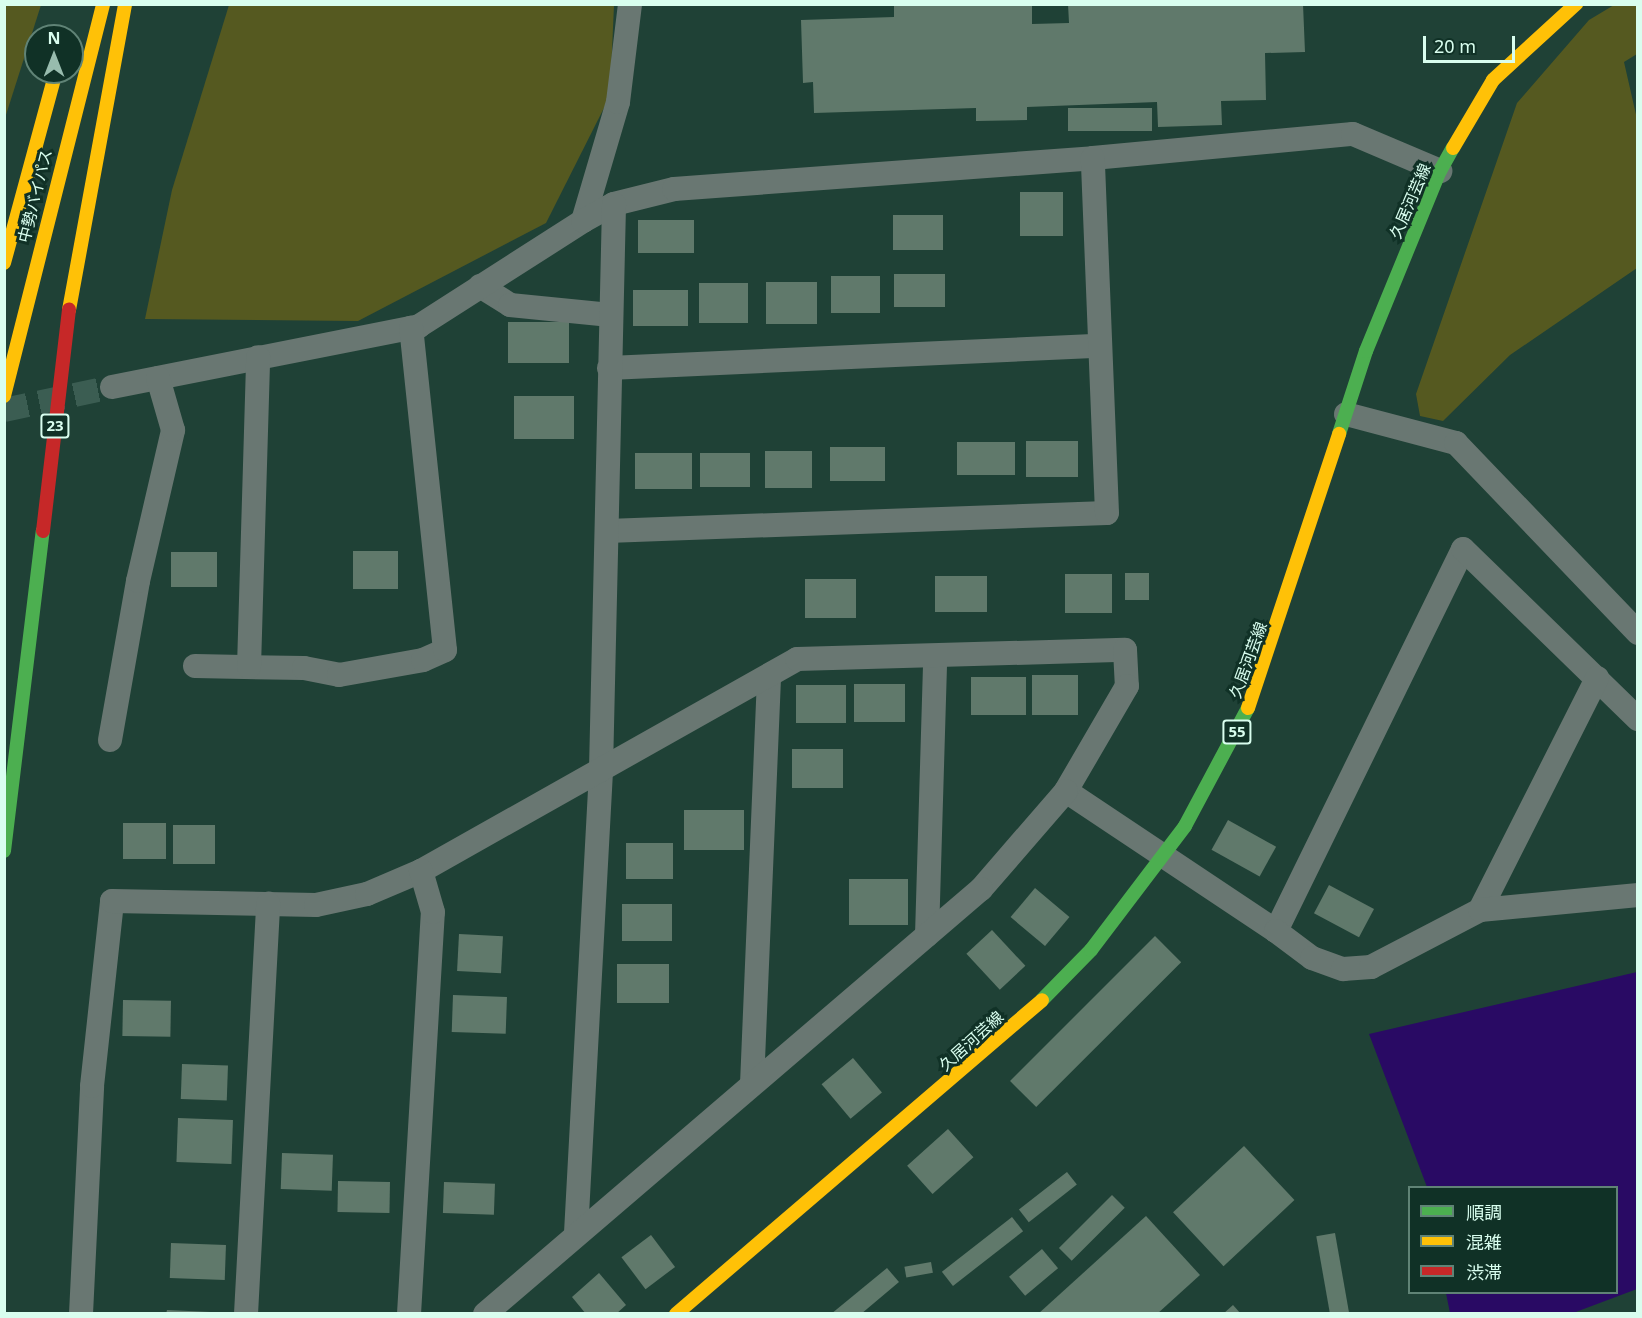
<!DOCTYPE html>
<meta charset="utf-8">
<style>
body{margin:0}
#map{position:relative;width:1642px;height:1318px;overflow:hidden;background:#1f4136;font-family:"Noto Sans","Noto Sans JP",sans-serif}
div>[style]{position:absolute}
.green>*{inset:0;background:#555920}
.water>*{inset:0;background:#290a64}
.building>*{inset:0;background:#60796b;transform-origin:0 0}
.street-tunnel>*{height:24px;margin-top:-12px;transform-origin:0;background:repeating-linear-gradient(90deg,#3b5d52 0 24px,transparent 0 36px)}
.street>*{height:24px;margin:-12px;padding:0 12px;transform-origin:12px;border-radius:12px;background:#697772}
.fast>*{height:14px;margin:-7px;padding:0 7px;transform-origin:7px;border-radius:7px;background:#4caf50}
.slow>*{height:14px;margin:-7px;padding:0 7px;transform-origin:7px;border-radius:7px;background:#ffc107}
.jam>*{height:14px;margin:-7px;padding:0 7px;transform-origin:7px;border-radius:7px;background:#c62828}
span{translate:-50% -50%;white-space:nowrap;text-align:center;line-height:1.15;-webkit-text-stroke:6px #103126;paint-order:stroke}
.shield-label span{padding:2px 4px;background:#103126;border:2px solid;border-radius:4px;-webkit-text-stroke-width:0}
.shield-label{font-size:15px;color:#d9feef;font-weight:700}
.street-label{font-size:16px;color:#d9feef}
.frame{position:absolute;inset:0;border:6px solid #d9feef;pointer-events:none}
.legend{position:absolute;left:1408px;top:1186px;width:210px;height:108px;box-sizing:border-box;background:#103126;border:2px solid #608376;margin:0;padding:8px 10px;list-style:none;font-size:18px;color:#d9feef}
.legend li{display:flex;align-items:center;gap:12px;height:30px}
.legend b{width:30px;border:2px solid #608376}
.north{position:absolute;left:24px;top:24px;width:60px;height:60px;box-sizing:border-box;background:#103126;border:2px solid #608376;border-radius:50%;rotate:0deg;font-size:16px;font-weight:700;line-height:24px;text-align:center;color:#d9feef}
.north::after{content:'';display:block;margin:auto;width:21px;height:27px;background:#98bcae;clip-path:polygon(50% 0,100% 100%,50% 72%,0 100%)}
.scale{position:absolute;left:1423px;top:36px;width:92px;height:27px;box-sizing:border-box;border:3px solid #d9feef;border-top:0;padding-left:8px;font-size:18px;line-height:21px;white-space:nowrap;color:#d9feef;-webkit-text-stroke:4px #103126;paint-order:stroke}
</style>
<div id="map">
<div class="green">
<i style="clip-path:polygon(5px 4px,41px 5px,5px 118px,4px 5px)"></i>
<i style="clip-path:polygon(229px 5px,614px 5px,610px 96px,546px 223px,358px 321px,145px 319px,172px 190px)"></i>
<i style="clip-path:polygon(1614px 5px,1637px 5px,1637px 54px,1624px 62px,1637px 119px,1637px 268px,1510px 355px,1443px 421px,1420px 416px,1416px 394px,1517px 103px,1589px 20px)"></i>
</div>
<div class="water">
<i style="clip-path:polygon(1637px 972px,1637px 1289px,1573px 1313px,1450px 1313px,1446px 1293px,1616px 1292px,1616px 1188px,1427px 1187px,1369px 1034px)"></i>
</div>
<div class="building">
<i style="clip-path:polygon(894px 4px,1032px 4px,1032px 24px,1069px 23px,1068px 4px,1303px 4px,1305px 52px,1265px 53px,1266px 100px,1221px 101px,1222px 125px,1158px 127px,1157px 102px,1027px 107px,1027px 120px,976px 121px,976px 108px,814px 113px,813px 82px,803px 83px,801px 20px,894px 17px)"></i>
<i style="left:1068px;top:108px;width:84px;height:23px"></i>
<i style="left:1020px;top:192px;width:43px;height:44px"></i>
<i style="left:893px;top:215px;width:50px;height:35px"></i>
<i style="left:638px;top:220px;width:56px;height:33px"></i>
<i style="left:894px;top:274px;width:51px;height:33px"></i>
<i style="left:831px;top:276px;width:49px;height:37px"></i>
<i style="left:766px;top:282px;width:51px;height:42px"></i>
<i style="left:699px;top:283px;width:49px;height:40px"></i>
<i style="left:633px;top:290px;width:55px;height:36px"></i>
<i style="left:508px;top:322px;width:61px;height:41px"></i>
<i style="left:514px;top:396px;width:60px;height:43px"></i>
<i style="left:1026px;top:441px;width:52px;height:36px"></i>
<i style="left:957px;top:442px;width:58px;height:33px"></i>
<i style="left:830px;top:447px;width:55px;height:34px"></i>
<i style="left:765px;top:451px;width:47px;height:37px"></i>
<i style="left:635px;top:453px;width:57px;height:36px"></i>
<i style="left:700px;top:453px;width:50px;height:34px"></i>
<i style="left:353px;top:551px;width:45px;height:38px"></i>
<i style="left:171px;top:552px;width:46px;height:35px"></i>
<i style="left:1125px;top:573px;width:24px;height:27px"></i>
<i style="left:1065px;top:574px;width:47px;height:39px"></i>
<i style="left:935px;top:576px;width:52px;height:36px"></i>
<i style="left:805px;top:579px;width:51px;height:39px"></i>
<i style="left:1032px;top:675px;width:46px;height:40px"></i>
<i style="left:971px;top:677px;width:55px;height:38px"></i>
<i style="left:854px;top:684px;width:51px;height:38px"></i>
<i style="left:796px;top:685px;width:50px;height:38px"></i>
<i style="left:792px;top:749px;width:51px;height:39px"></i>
<i style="left:684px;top:810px;width:60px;height:40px"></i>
<i style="left:1228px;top:820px;width:55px;height:34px;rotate:29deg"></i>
<i style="left:123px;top:823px;width:43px;height:36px"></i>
<i style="left:173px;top:825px;width:42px;height:39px"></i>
<i style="left:626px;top:843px;width:47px;height:36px"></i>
<i style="left:849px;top:879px;width:59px;height:46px"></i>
<i style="left:1329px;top:885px;width:51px;height:32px;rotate:28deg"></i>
<i style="left:1035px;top:888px;width:45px;height:38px;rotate:40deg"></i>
<i style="left:622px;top:904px;width:50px;height:37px"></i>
<i style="left:992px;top:930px;width:49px;height:35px;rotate:47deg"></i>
<i style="left:459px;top:934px;width:44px;height:37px;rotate:3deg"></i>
<i style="left:1155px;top:936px;width:37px;height:205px;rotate:45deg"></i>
<i style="left:617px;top:964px;width:52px;height:39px"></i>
<i style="left:453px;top:995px;width:54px;height:37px;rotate:2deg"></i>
<i style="left:123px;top:1000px;width:48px;height:36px;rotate:1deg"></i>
<i style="left:853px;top:1058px;width:45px;height:41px;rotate:50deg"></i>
<i style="left:182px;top:1064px;width:46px;height:35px;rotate:2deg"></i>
<i style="left:178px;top:1118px;width:55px;height:44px;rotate:2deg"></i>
<i style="left:948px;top:1129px;width:38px;height:55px;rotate:48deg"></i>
<i style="left:1244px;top:1146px;width:74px;height:97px;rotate:47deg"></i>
<i style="left:282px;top:1153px;width:51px;height:36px;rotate:2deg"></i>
<i style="left:1067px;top:1172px;width:16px;height:61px;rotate:52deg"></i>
<i style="left:338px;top:1181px;width:52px;height:31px;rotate:1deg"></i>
<i style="left:444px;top:1182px;width:51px;height:31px;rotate:2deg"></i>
<i style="left:1112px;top:1195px;width:18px;height:75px;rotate:45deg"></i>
<i style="clip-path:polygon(1146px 1216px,1200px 1275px,1157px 1314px,1038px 1314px)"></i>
<i style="left:1012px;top:1217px;width:18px;height:89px;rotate:52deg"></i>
<i style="left:1335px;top:1233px;width:82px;height:19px;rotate:80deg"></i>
<i style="left:651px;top:1235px;width:40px;height:37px;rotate:53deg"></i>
<i style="left:171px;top:1243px;width:55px;height:35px;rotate:2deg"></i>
<i style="left:1042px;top:1249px;width:25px;height:43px;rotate:50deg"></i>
<i style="left:931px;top:1262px;width:11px;height:27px;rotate:80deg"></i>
<i style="clip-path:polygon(887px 1268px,899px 1282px,861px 1314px,831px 1314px)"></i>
<i style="clip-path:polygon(599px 1273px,626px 1305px,616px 1314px,586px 1314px,572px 1297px)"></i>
<i style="clip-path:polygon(1233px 1305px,1241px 1314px,1223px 1314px)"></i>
<i style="clip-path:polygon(167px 1310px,211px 1312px,211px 1314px,166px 1314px)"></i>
</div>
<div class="street-tunnel">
<i style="left:4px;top:410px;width:110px;rotate:-12deg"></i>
</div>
<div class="street">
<i style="left:583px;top:221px;width:124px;rotate:-73.6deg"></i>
<i style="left:618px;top:102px;width:99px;rotate:-83deg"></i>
<i style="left:480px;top:286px;width:36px;rotate:32deg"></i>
<i style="left:510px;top:305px;width:101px;rotate:5.7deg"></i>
<i style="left:609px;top:368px;width:490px;rotate:-2.6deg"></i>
<i style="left:112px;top:387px;width:313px;rotate:-11.2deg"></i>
<i style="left:419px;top:326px;width:195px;rotate:-32.6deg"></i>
<i style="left:583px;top:221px;width:35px;rotate:-29deg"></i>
<i style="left:614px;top:204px;width:62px;rotate:-14deg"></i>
<i style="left:674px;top:189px;width:420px;rotate:-4.2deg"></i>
<i style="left:1093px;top:158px;width:261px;rotate:-5.3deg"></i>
<i style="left:1353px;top:134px;width:95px;rotate:23deg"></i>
<i style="left:1346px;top:414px;width:114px;rotate:14.8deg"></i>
<i style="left:1456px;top:443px;width:263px;rotate:46.2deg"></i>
<i style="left:607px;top:531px;width:500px;rotate:-2.06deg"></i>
<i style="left:1107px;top:513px;width:355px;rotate:-92.3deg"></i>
<i style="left:195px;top:666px;width:109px;rotate:1.1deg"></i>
<i style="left:304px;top:668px;width:36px;rotate:11deg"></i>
<i style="left:339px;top:675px;width:85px;rotate:-10.1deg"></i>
<i style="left:423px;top:660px;width:24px;rotate:-24deg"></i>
<i style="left:445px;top:650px;width:324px;rotate:-96deg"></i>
<i style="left:249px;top:667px;width:310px;rotate:-88.3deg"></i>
<i style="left:110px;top:740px;width:161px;rotate:-80deg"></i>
<i style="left:138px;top:581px;width:155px;rotate:-76.9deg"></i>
<i style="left:173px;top:430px;width:54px;rotate:-106.1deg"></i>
<i style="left:1066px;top:791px;width:252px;rotate:33.7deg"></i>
<i style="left:1276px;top:931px;width:425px;rotate:-63.9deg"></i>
<i style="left:1463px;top:549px;width:244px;rotate:44.2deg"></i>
<i style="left:1480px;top:910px;width:260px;rotate:-63.2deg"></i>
<i style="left:1276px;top:931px;width:45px;rotate:36.9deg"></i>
<i style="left:1312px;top:958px;width:33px;rotate:20deg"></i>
<i style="left:1343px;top:969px;width:28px;rotate:-4deg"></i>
<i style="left:1371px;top:967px;width:123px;rotate:-27.6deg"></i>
<i style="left:1480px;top:910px;width:159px;rotate:-5.4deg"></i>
<i style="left:927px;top:935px;width:277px;rotate:-88.3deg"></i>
<i style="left:752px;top:1084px;width:409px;rotate:-87.6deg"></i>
<i style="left:576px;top:1233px;width:464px;rotate:-86.9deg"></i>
<i style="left:601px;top:770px;width:566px;rotate:-88.68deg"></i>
<i style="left:81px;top:1314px;width:228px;rotate:-87.2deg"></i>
<i style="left:92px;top:1086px;width:186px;rotate:-83.8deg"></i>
<i style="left:112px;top:901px;width:204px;rotate:1.1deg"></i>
<i style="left:316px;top:905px;width:52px;rotate:-12.2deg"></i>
<i style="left:367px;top:894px;width:59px;rotate:-23.1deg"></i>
<i style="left:421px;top:871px;width:432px;rotate:-29.4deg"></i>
<i style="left:797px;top:659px;width:328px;rotate:-1.6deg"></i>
<i style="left:1125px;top:650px;width:36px;rotate:87deg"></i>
<i style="left:1127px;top:686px;width:121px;rotate:120.2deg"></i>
<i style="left:1066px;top:791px;width:130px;rotate:130.9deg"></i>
<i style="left:981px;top:889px;width:653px;rotate:139.41deg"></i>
<i style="left:246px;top:1314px;width:411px;rotate:-86.9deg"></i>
<i style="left:409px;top:1314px;width:403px;rotate:-86.6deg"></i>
<i style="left:433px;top:912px;width:43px;rotate:-106.3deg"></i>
</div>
<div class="fast">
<i style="left:1339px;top:434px;width:87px;rotate:-72deg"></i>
<i style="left:1366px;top:351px;width:195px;rotate:-67.7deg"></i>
<i style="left:1440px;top:171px;width:26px;rotate:-61deg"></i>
<i style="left:4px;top:851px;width:322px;rotate:-83.1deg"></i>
<i style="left:1042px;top:1000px;width:70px;rotate:-45.6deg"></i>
<i style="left:1091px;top:950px;width:156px;rotate:-52.8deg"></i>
<i style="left:1185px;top:826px;width:134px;rotate:-61.9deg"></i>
</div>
<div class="slow">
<i style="left:1453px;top:148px;width:79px;rotate:-59.5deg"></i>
<i style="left:1493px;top:80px;width:113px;rotate:-42.5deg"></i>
<i style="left:4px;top:263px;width:198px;rotate:-74.8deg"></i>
<i style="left:69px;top:310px;width:311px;rotate:-79.6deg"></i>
<i style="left:4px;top:396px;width:404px;rotate:-75.8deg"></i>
<i style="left:1248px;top:708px;width:289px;rotate:-71.6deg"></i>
<i style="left:676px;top:1314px;width:482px;rotate:-40.6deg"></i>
</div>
<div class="jam">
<i style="left:43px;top:531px;width:223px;rotate:-83.3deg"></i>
</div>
<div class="shield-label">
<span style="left:55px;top:426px">23</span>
<span style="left:1237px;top:732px">55</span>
</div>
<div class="street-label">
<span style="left:35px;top:196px;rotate:-76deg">中勢バイパス</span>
<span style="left:1410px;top:201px;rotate:-67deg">久居河芸線</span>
<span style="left:1248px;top:660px;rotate:-70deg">久居河芸線</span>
<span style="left:971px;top:1041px;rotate:-42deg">久居河芸線</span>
</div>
<div class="frame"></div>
<ul class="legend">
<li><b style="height:8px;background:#4caf50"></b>順調</li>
<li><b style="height:8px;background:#ffc107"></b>混雑</li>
<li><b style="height:8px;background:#c62828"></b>渋滞</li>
</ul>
<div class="north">N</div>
<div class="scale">20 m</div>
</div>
